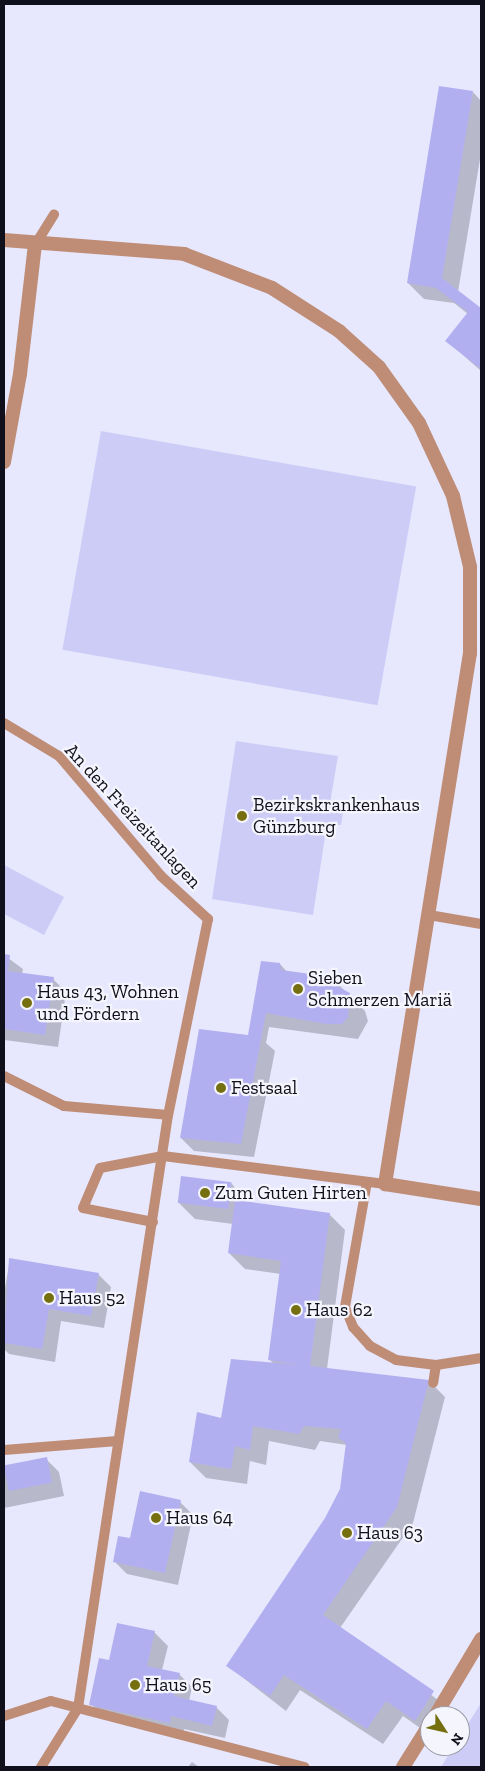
<!DOCTYPE html>
<meta charset="utf-8">
<style>
body{margin:0}
#map{position:relative;width:485px;height:1771px;overflow:hidden;background:#e7e7fe;font-family:"Zilla Slab",serif}
div>[style]{position:absolute}
.green>*{inset:0;background:#cdccf6;transform-origin:0 0}
.shadow>*{inset:0;background:#0003}
.building>*{inset:0;background:#b2aff0;transform-origin:0 0}
.service>*{height:10px;margin:-5px;padding:0 5px;transform-origin:5px;border-radius:5px;background:#bf8d76}
.minor>*{height:14px;margin:-7px;padding:0 7px;transform-origin:7px;border-radius:7px;background:#bf8d76}
.dots>*{width:14px;height:14px;translate:-50% -50%;box-sizing:border-box;border:2px solid #f5f5fd;border-radius:50%}
span{translate:-50% -50%;white-space:nowrap;text-align:center;line-height:1.15;-webkit-text-stroke:4.5px #f5f5fd;paint-order:stroke}
.poi-label{font-size:19px;color:#100f1c}
.left{translate:0 -50%;text-align:left}
.street-label{font-size:19px;color:#100f1c}
.frame{position:absolute;inset:0;border:5px solid #100f1c;pointer-events:none}
.north{position:absolute;left:420px;top:1706px;width:50px;height:50px;box-sizing:border-box;background:#f5f5fd;border:1px solid #9999a3;border-radius:50%;rotate:125deg;font-size:14px;font-weight:700;line-height:20px;text-align:center;color:#100f1c}
.north::after{content:'';display:block;margin:auto;width:18px;height:22px;background:#756f10;clip-path:polygon(50% 0,100% 100%,50% 72%,0 100%)}
</style>
<div id="map">
<div class="green">
<i style="left:101px;top:431px;width:320px;height:222px;rotate:10deg"></i>
<i style="clip-path:polygon(236px 741px,338px 756px,330px 803px,344px 805px,341px 825px,327px 824px,313px 915px,212px 899px)"></i>
<i style="clip-path:polygon(4px 865px,64px 897px,44px 935px,4px 914px)"></i>
<i style="clip-path:polygon(481px 1703px,481px 1767px,441px 1767px,454px 1746px,460px 1746px,460px 1737px)"></i>
</div>
<div class="shadow">
<i style="clip-path:polygon(473px 92px,481px 101px,481px 153px,458px 292px,481px 310px,481px 371px,447px 341px,468px 314px,454px 303px,424px 299px,408px 283px)"></i>
<i style="clip-path:polygon(4px 955px,23px 969px,22px 974px,53px 979px,66px 992px,58px 1047px,4px 1040px)"></i>
<i style="clip-path:polygon(280px 964px,288px 973px,333px 979px,365px 1011px,368px 1021px,358px 1039px,269px 1027px,266px 1043px,275px 1051px,254px 1157px,194px 1151px,181px 1138px,251px 1037px)"></i>
<i style="clip-path:polygon(232px 1184px,247px 1203px,329px 1214px,345px 1230px,327px 1369px,429px 1381px,445px 1397px,413px 1523px,340px 1628px,449px 1708px,444px 1716px,430px 1716px,430px 1735px,403px 1716px,383px 1744px,300px 1690px,286px 1711px,228px 1666px,326px 1519px,341px 1489px,347px 1445px,320px 1441px,315px 1450px,269px 1441px,266px 1465px,250px 1461px,247px 1484px,206px 1478px,190px 1462px,222px 1419px,274px 1364px,270px 1360px,281px 1274px,245px 1269px,229px 1253px,233px 1224px,195px 1219px,179px 1203px)"></i>
<i style="clip-path:polygon(10px 1259px,98px 1274px,111px 1287px,104px 1328px,61px 1321px,55px 1362px,9px 1354px,4px 1349px,4px 1294px)"></i>
<i style="clip-path:polygon(46px 1459px,59px 1472px,64px 1496px,4px 1508px,4px 1467px)"></i>
<i style="clip-path:polygon(180px 1502px,193px 1515px,178px 1585px,127px 1574px,114px 1561px,131px 1540px)"></i>
<i style="clip-path:polygon(154px 1632px,168px 1646px,162px 1670px,179px 1674px,192px 1687px,189px 1701px,216px 1707px,229px 1720px,225px 1738px,184px 1729px,183px 1735px,104px 1717px,91px 1704px,110px 1661px)"></i>
<i style="clip-path:polygon(192px 1762px,199px 1767px,188px 1767px)"></i>
</div>
<div class="building">
<i style="clip-path:polygon(439px 86px,473px 91px,442px 278px,481px 308px,481px 369px,445px 341px,468px 312px,436px 288px,407px 283px)"></i>
<i style="clip-path:polygon(4px 954px,10px 955px,8px 971px,54px 977px,45px 1035px,4px 1029px)"></i>
<i style="clip-path:polygon(261px 961px,280px 963px,281px 970px,333px 977px,333px 984px,350px 993px,348px 1017px,342px 1024px,326px 1024px,266px 1013px,241px 1144px,180px 1138px,199px 1029px,248px 1035px)"></i>
<i style="left:181px;top:1176px;width:51px;height:27px;rotate:7deg"></i>
<i style="clip-path:polygon(235px 1200px,330px 1213px,310px 1366px,429px 1380px,397px 1507px,323px 1615px,434px 1691px,415px 1721px,386px 1701px,367px 1729px,284px 1675px,270px 1696px,226px 1666px,325px 1518px,340px 1489px,346px 1443px,338px 1438px,341px 1429px,304px 1426px,299px 1434px,253px 1426px,250px 1450px,235px 1446px,231px 1469px,189px 1462px,197px 1412px,221px 1418px,231px 1359px,301px 1365px,268px 1360px,281px 1261px,228px 1253px)"></i>
<i style="clip-path:polygon(9px 1258px,99px 1273px,91px 1316px,49px 1309px,42px 1349px,4px 1343px)"></i>
<i style="left:47px;top:1457px;width:26px;height:44px;rotate:79deg"></i>
<i style="clip-path:polygon(140px 1491px,181px 1500px,165px 1573px,113px 1562px,118px 1536px,130px 1538px)"></i>
<i style="clip-path:polygon(117px 1623px,155px 1631px,147px 1666px,180px 1673px,174px 1696px,217px 1706px,212px 1726px,171px 1716px,170px 1723px,89px 1705px,99px 1658px,109px 1660px)"></i>
</div>
<div class="service">
<i style="left:35px;top:245px;width:36px;rotate:-58deg"></i>
<i style="left:4px;top:723px;width:64px;rotate:31deg"></i>
<i style="left:59px;top:756px;width:157px;rotate:49.6deg"></i>
<i style="left:161px;top:876px;width:64px;rotate:42.5deg"></i>
<i style="left:208px;top:919px;width:200px;rotate:101.5deg"></i>
<i style="left:168px;top:1115px;width:600px;rotate:98.63deg"></i>
<i style="left:78px;top:1708px;width:70px;rotate:122.1deg"></i>
<i style="left:429px;top:915px;width:53px;rotate:9.8deg"></i>
<i style="left:4px;top:1076px;width:67px;rotate:26.6deg"></i>
<i style="left:64px;top:1106px;width:104px;rotate:4.9deg"></i>
<i style="left:367px;top:1182px;width:127px;rotate:100deg"></i>
<i style="left:345px;top:1307px;width:22px;rotate:68deg"></i>
<i style="left:353px;top:1327px;width:25px;rotate:48deg"></i>
<i style="left:370px;top:1346px;width:30px;rotate:28deg"></i>
<i style="left:396px;top:1360px;width:40px;rotate:7.1deg"></i>
<i style="left:436px;top:1365px;width:18px;rotate:99deg"></i>
<i style="left:153px;top:1222px;width:71px;rotate:-168.7deg"></i>
<i style="left:83px;top:1208px;width:43px;rotate:-67deg"></i>
<i style="left:100px;top:1168px;width:64px;rotate:-10.8deg"></i>
<i style="left:163px;top:1156px;width:224px;rotate:7.2deg"></i>
<i style="left:436px;top:1365px;width:46px;rotate:-8.8deg"></i>
<i style="left:4px;top:1450px;width:114px;rotate:-4.5deg"></i>
<i style="left:4px;top:1716px;width:49px;rotate:-17.7deg"></i>
<i style="left:51px;top:1701px;width:262px;rotate:14.6deg"></i>
</div>
<div class="minor">
<i style="left:4px;top:240px;width:181px;rotate:4.4deg"></i>
<i style="left:184px;top:254px;width:94px;rotate:21.1deg"></i>
<i style="left:272px;top:288px;width:80px;rotate:32.7deg"></i>
<i style="left:339px;top:331px;width:54px;rotate:42deg"></i>
<i style="left:379px;top:367px;width:69px;rotate:54.5deg"></i>
<i style="left:419px;top:423px;width:81px;rotate:65deg"></i>
<i style="left:453px;top:496px;width:73px;rotate:76.5deg"></i>
<i style="left:470px;top:567px;width:86px;rotate:90deg"></i>
<i style="left:470px;top:653px;width:538px;rotate:99.09deg"></i>
<i style="left:385px;top:1184px;width:97px;rotate:8.9deg"></i>
<i style="left:4px;top:462px;width:89px;rotate:-79.7deg"></i>
<i style="left:20px;top:374px;width:130px;rotate:-83.4deg"></i>
<i style="left:435px;top:1716px;width:90px;rotate:-59.1deg"></i>
<i style="left:403px;top:1767px;width:51px;rotate:-57.9deg"></i>
</div>
<div class="dots">
<i style="left:242px;top:816px;background:#756f10"></i>
<i style="left:298px;top:989px;background:#756f10"></i>
<i style="left:27px;top:1003px;background:#756f10"></i>
<i style="left:221px;top:1088px;background:#756f10"></i>
<i style="left:205px;top:1193px;background:#756f10"></i>
<i style="left:49px;top:1298px;background:#756f10"></i>
<i style="left:296px;top:1310px;background:#756f10"></i>
<i style="left:156px;top:1518px;background:#756f10"></i>
<i style="left:347px;top:1533px;background:#756f10"></i>
<i style="left:135px;top:1685px;background:#756f10"></i>
</div>
<div class="poi-label">
<span class="left" style="left:253px;top:816px">Bezirkskrankenhaus<br>Günzburg</span>
<span class="left" style="left:308px;top:989px">Sieben<br>Schmerzen Mariä</span>
<span class="left" style="left:37px;top:1003px">Haus 43, Wohnen<br>und Fördern</span>
<span class="left" style="left:231px;top:1088px">Festsaal</span>
<span class="left" style="left:215px;top:1193px">Zum Guten Hirten</span>
<span class="left" style="left:59px;top:1298px">Haus 52</span>
<span class="left" style="left:306px;top:1310px">Haus 62</span>
<span class="left" style="left:166px;top:1518px">Haus 64</span>
<span class="left" style="left:357px;top:1533px">Haus 63</span>
<span class="left" style="left:145px;top:1685px">Haus 65</span>
</div>
<div class="street-label">
<span style="left:133px;top:816px;rotate:47deg">An den Freizeitanlagen</span>
</div>
<div class="frame"></div>
<div class="north">N</div>
</div>
